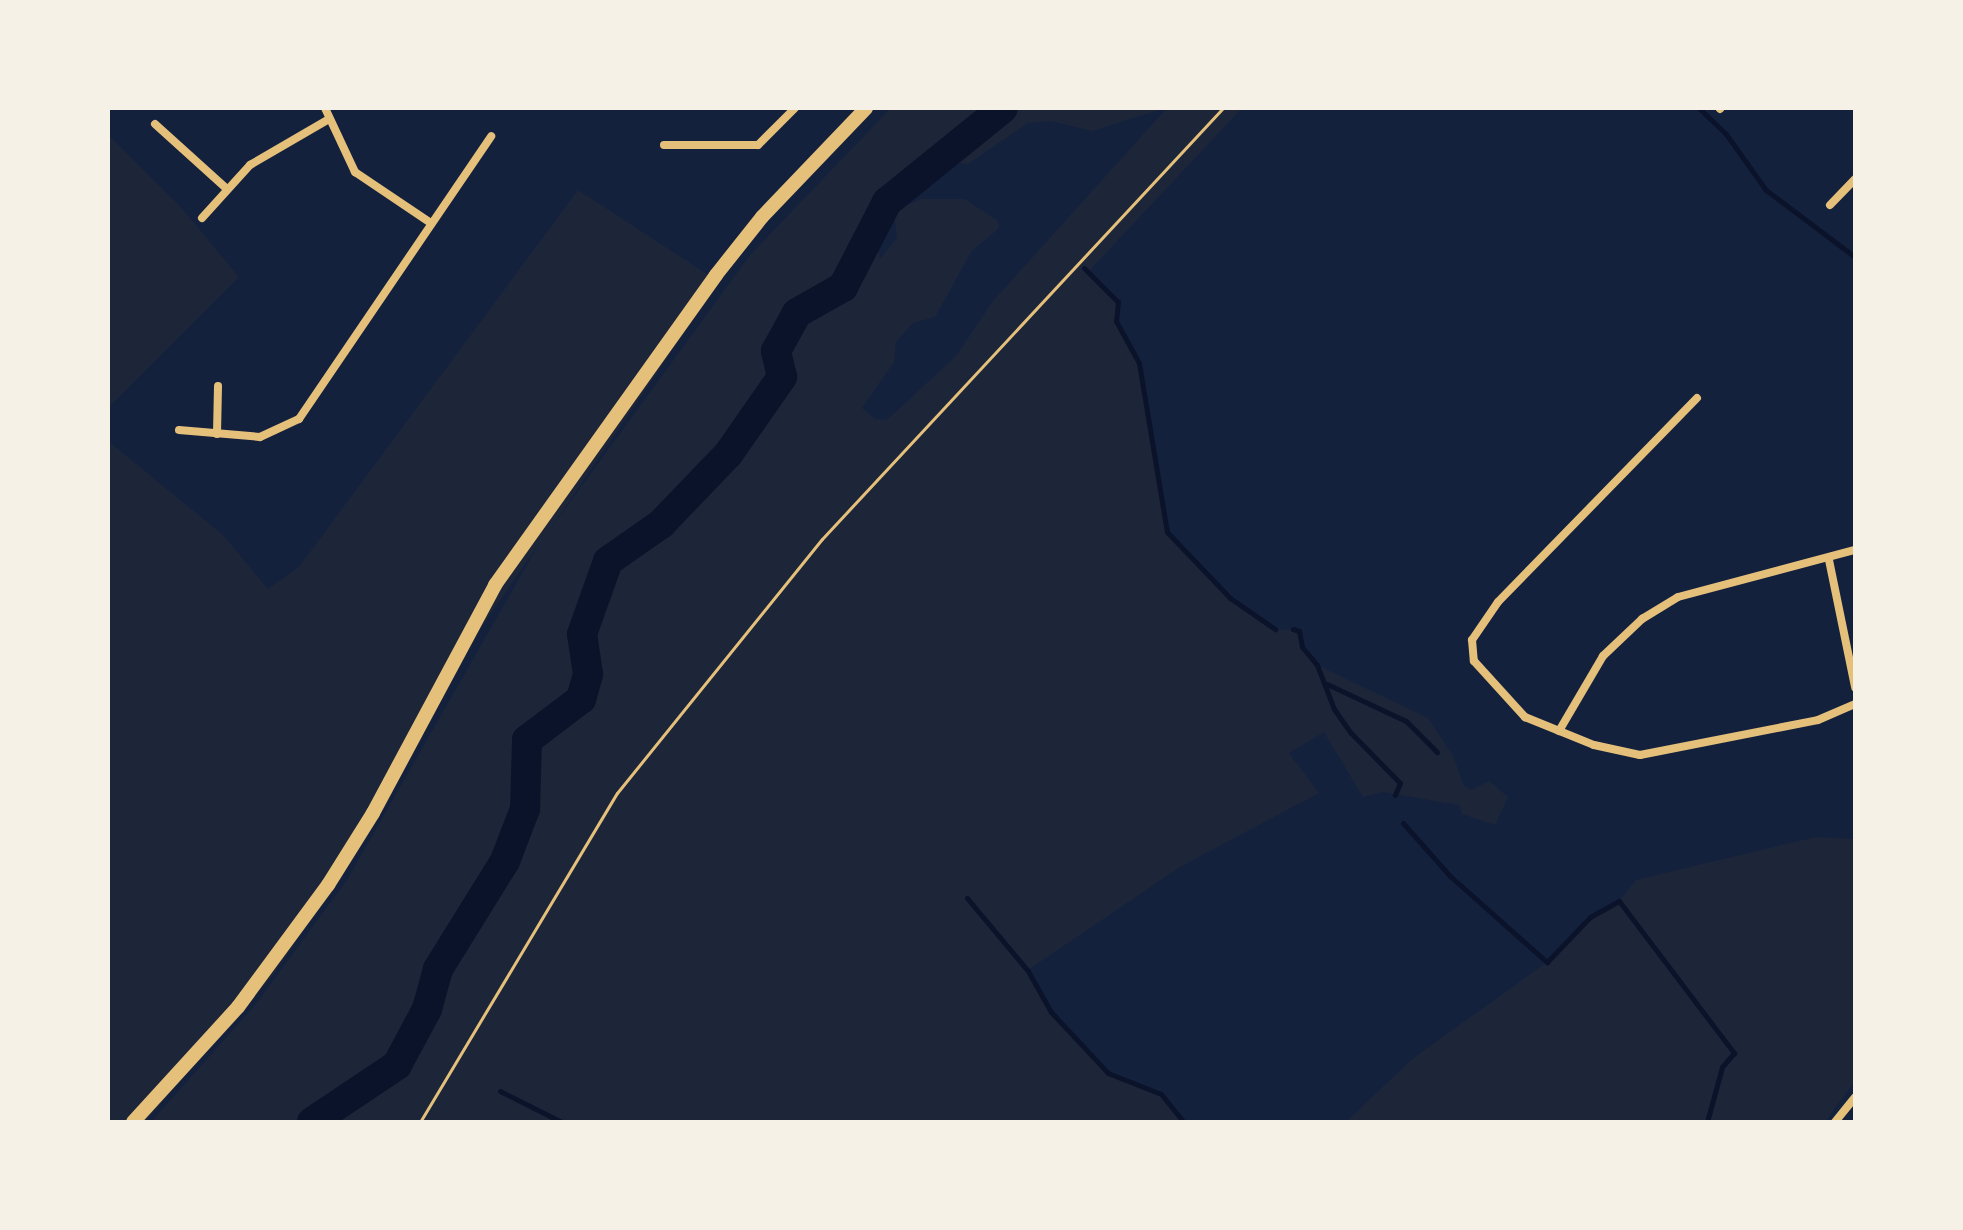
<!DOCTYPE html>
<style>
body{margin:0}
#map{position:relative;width:1963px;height:1230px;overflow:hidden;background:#14213d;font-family:"Source Sans 3",sans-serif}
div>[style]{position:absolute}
.green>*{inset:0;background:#1d2539}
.stream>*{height:5px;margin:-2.5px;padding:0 2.5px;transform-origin:2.5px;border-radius:2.5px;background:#0b132b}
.river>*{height:30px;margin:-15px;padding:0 15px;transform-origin:15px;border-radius:15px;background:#0b132b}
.path>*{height:3px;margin:-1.5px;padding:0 1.5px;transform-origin:1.5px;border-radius:1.5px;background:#e5c07b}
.minor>*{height:8px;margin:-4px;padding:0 4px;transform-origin:4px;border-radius:4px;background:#e5c07b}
.secondary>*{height:14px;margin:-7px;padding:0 7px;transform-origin:7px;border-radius:7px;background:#e5c07b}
span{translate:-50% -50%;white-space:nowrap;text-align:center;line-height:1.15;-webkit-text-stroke:8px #f6f1e7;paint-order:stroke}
.frame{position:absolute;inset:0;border:110px solid #f6f1e7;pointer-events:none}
</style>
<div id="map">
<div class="green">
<i style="clip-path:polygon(891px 108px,1165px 108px,1092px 131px,1051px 121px,1028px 123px,968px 164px,938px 161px,887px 202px,874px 228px,880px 259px,897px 238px,894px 211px,921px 199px,965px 199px,998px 221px,999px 228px,971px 252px,935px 317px,913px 323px,896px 342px,894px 362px,862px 408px,875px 419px,887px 420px,956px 356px,993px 301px,1167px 108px,1242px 108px,1088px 272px,1118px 302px,1117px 321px,1139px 363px,1167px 532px,1230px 598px,1275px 629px,1299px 631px,1302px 647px,1317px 665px,1428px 718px,1453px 756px,1464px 786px,1471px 790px,1489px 781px,1508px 797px,1495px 825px,1462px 814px,1459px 805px,1382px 792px,1363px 797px,1324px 732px,1289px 753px,1319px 793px,1180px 867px,1028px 970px,1051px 1012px,1107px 1073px,1161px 1094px,1184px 1122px,151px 1122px,256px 1004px,347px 880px,540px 542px,479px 631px,379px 818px,274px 974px,145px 1122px,108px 1122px,108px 441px,223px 535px,268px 589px,299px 567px,578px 190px,719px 282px,549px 531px,750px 255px)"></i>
<i style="clip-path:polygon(108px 135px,179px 205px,239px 277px,108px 408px)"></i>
<i style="clip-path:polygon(1816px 837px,1855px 839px,1855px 1081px,1825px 1122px,1346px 1122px,1411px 1060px,1547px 962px,1590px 917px,1619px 901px,1636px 880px)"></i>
</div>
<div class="stream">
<i style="left:1699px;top:108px;width:37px;rotate:44deg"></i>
<i style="left:1726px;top:134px;width:69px;rotate:54.5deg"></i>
<i style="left:1766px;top:190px;width:111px;rotate:37deg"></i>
<i style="left:1084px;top:268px;width:48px;rotate:45deg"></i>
<i style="left:1118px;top:302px;width:19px;rotate:96deg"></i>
<i style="left:1116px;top:321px;width:48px;rotate:61.3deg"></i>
<i style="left:1139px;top:363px;width:171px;rotate:80.6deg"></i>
<i style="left:1167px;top:532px;width:91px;rotate:46.3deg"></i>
<i style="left:1230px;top:598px;width:55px;rotate:34.6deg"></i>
<i style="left:1293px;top:629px;width:6px;rotate:18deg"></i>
<i style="left:1299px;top:631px;width:16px;rotate:79deg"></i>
<i style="left:1302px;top:647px;width:23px;rotate:50deg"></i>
<i style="left:1317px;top:665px;width:47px;rotate:68.9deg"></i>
<i style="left:1334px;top:709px;width:29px;rotate:55deg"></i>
<i style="left:1351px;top:733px;width:70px;rotate:45.6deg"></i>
<i style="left:1400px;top:783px;width:13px;rotate:113deg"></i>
<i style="left:1327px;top:684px;width:87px;rotate:25.1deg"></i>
<i style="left:1406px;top:721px;width:44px;rotate:45deg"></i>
<i style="left:1403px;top:823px;width:71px;rotate:48.4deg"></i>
<i style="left:1450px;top:876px;width:130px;rotate:41.6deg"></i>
<i style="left:1547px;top:962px;width:62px;rotate:-46.3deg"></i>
<i style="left:1590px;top:917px;width:33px;rotate:-29deg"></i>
<i style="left:1619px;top:901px;width:191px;rotate:52.9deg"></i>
<i style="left:1734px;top:1053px;width:18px;rotate:131deg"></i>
<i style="left:1722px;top:1067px;width:57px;rotate:105.3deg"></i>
<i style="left:967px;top:898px;width:95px;rotate:50.1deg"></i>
<i style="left:1028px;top:971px;width:47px;rotate:60.7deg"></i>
<i style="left:1051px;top:1012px;width:83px;rotate:46.9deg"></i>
<i style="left:1108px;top:1073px;width:57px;rotate:21.6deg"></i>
<i style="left:1161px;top:1094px;width:36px;rotate:51deg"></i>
<i style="left:500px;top:1091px;width:69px;rotate:26.6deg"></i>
</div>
<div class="river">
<i style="left:312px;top:1122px;width:102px;rotate:-33.8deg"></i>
<i style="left:397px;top:1065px;width:64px;rotate:-61.8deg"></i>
<i style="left:427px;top:1009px;width:41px;rotate:-74.6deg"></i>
<i style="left:438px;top:969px;width:127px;rotate:-58.2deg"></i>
<i style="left:505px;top:861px;width:56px;rotate:-69deg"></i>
<i style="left:525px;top:809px;width:69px;rotate:-88.3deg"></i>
<i style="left:527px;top:740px;width:68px;rotate:-37.2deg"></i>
<i style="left:581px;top:699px;width:26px;rotate:-74deg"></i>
<i style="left:588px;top:674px;width:40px;rotate:-98.5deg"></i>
<i style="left:582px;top:634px;width:77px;rotate:-70.4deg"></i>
<i style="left:608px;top:561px;width:65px;rotate:-34.9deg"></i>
<i style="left:661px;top:524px;width:98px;rotate:-46.2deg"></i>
<i style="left:729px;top:453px;width:93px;rotate:-55.1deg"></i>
<i style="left:782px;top:377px;width:27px;rotate:-103deg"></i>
<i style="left:776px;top:351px;width:43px;rotate:-61.1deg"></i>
<i style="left:797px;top:313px;width:53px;rotate:-29.5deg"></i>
<i style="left:843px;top:287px;width:96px;rotate:-62.6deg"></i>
<i style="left:887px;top:202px;width:149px;rotate:-39deg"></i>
</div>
<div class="path">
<i style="left:420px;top:1122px;width:383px;rotate:-59.1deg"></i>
<i style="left:617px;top:793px;width:326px;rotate:-51.1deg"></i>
<i style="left:822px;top:539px;width:589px;rotate:-47.07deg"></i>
</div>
<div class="minor">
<i style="left:325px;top:108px;width:71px;rotate:64.9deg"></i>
<i style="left:355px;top:172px;width:92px;rotate:33.9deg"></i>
<i style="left:1720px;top:109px;width:1px;rotate:-45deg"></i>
<i style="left:155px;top:124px;width:97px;rotate:42.1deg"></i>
<i style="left:664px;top:145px;width:94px"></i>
<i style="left:758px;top:145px;width:52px;rotate:-45deg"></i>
<i style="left:1830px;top:205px;width:36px;rotate:-46deg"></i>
<i style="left:202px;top:218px;width:72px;rotate:-47.8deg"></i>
<i style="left:250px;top:165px;width:91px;rotate:-30.2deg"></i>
<i style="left:1697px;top:398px;width:285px;rotate:134.3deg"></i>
<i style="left:1498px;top:602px;width:46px;rotate:124.4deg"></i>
<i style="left:1472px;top:640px;width:21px;rotate:85deg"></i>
<i style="left:1474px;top:661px;width:76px;rotate:47.7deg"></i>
<i style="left:1525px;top:717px;width:74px;rotate:22.1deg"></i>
<i style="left:1594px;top:745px;width:47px;rotate:12.3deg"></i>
<i style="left:1640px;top:755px;width:181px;rotate:-11.1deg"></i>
<i style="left:1818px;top:720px;width:40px;rotate:-23.4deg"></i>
<i style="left:179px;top:430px;width:81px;rotate:4.9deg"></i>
<i style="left:260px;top:437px;width:43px;rotate:-24.8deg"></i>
<i style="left:299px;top:419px;width:342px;rotate:-55.8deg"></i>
<i style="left:217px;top:434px;width:48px;rotate:-88.8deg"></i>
<i style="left:1829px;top:560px;width:130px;rotate:78.4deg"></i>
<i style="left:1559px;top:731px;width:87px;rotate:-59.6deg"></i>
<i style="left:1603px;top:656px;width:54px;rotate:-43.5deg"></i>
<i style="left:1642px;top:619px;width:42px;rotate:-31.4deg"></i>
<i style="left:1678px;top:597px;width:183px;rotate:-14.9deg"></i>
<i style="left:1835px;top:1122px;width:32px;rotate:-51deg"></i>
</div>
<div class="secondary">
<i style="left:133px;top:1122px;width:156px;rotate:-47.6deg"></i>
<i style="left:238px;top:1007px;width:152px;rotate:-53.6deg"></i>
<i style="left:328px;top:885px;width:85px;rotate:-58deg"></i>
<i style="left:373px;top:813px;width:259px;rotate:-61.8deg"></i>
<i style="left:495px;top:585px;width:381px;rotate:-54.5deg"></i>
<i style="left:716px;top:275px;width:74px;rotate:-51.6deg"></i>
<i style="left:762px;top:217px;width:151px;rotate:-46.3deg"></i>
</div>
<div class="frame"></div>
</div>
